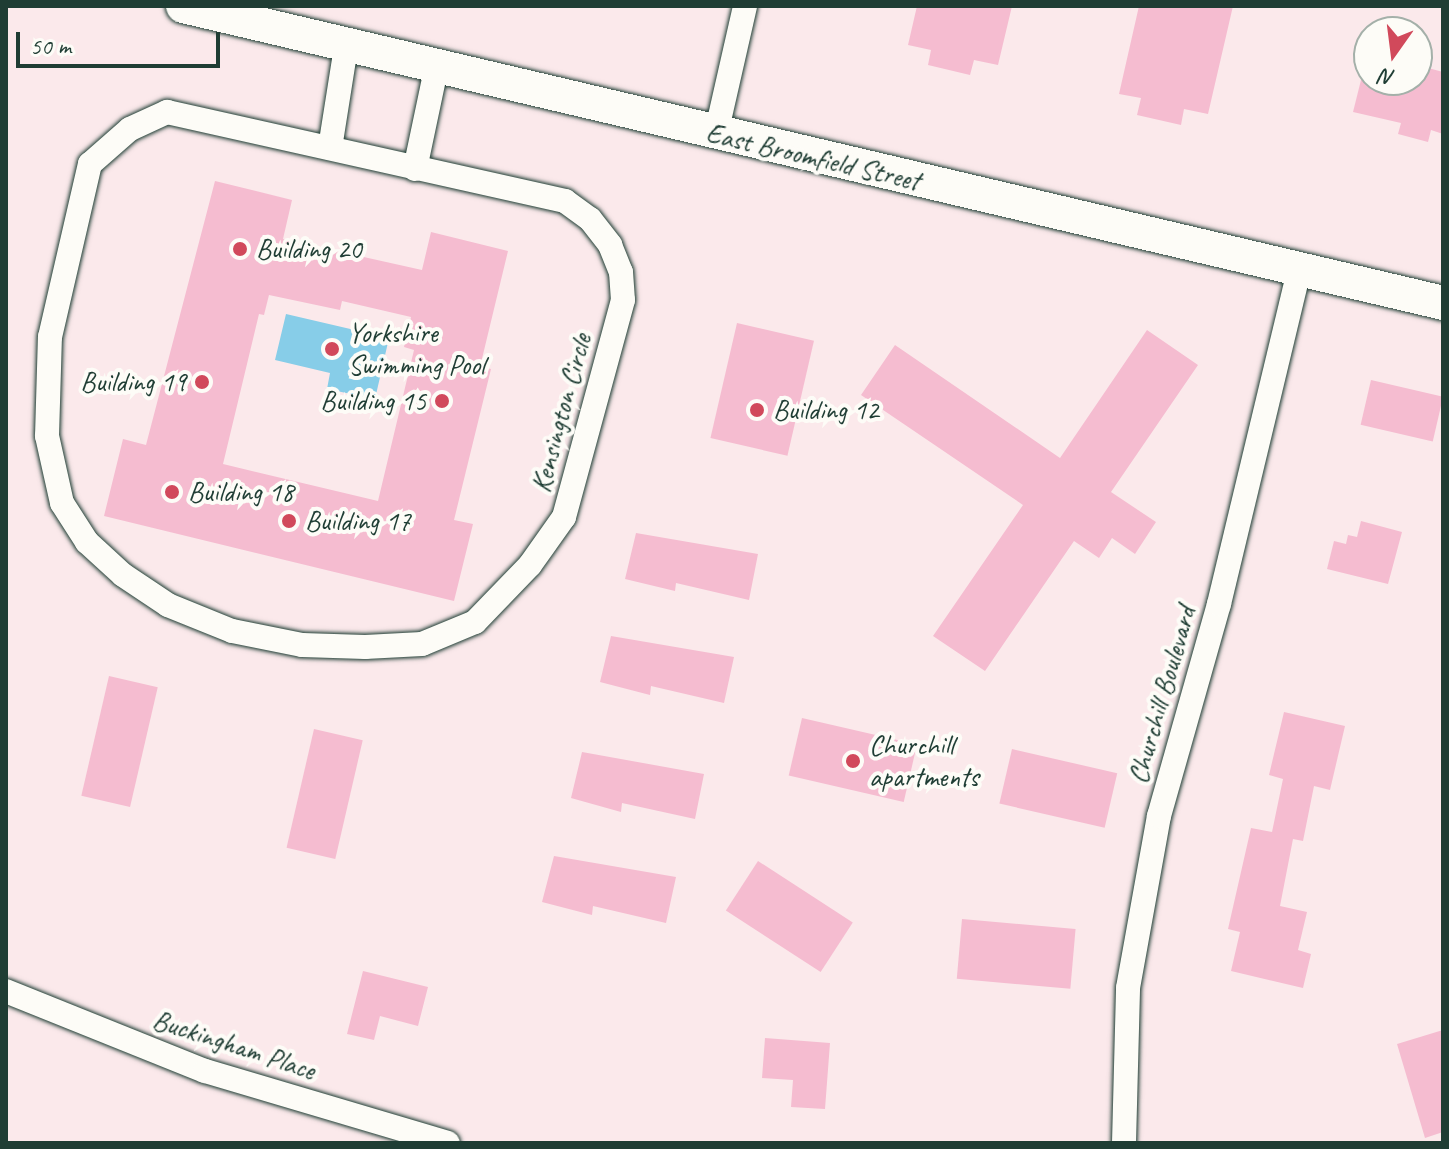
<!DOCTYPE html>
<style>
body{margin:0}
#map{position:relative;width:1449px;height:1149px;overflow:hidden;background:#fbe9eb;font-family:Caveat,sans-serif}
div>[style]{position:absolute}
.water>*{inset:0;background:#87cde8}
.building>*{inset:0;background:#f5bcd0;transform-origin:0 0}
.roads{filter:drop-shadow(0 0 2px #1f3d34) drop-shadow(0 0 2px #1f3d34)}
.street>*{height:24px;margin:-12px;padding:0 12px;transform-origin:12px;border-radius:12px;background:#fdfcf7}
.secondary>*{height:34px;margin:-17px;padding:0 17px;transform-origin:17px;border-radius:17px;background:#fdfcf7}
.dots>*{width:22px;height:22px;translate:-50% -50%;box-sizing:border-box;border:4px solid #fdfcf7;border-radius:50%}
span{translate:-50% -50%;white-space:nowrap;text-align:center;line-height:1.15;-webkit-text-stroke:8px #fdfcf7;paint-order:stroke}
.street-label{font-size:28px;color:#1f3d34}
.poi-label{font-size:28px;color:#1f3d34}
.left{translate:0 -50%;text-align:left}
.right{translate:-100% -50%;text-align:right}
.frame{position:absolute;inset:0;border:8px solid #1f3d34;pointer-events:none}
.north{position:absolute;left:1353px;top:16px;width:80px;height:80px;box-sizing:border-box;background:#fdfcf7;border:2px solid #a4b0a9;border-radius:50%;rotate:194deg;font-size:22px;font-weight:700;line-height:32px;text-align:center;color:#1f3d34}
.north::after{content:'';display:block;margin:auto;width:28px;height:36px;background:#d1495b;clip-path:polygon(50% 0,100% 100%,50% 72%,0 100%)}
.scale{position:absolute;left:16px;top:32px;width:204px;height:36px;box-sizing:border-box;border:4px solid #1f3d34;border-top:0;padding-left:10px;font-size:24px;line-height:28px;white-space:nowrap;color:#1f3d34;-webkit-text-stroke:6px #fdfcf7;paint-order:stroke}
</style>
<div id="map">
<div class="water">
<i style="clip-path:polygon(286px 314px,389px 338px,375px 399px,327px 389px,330px 373px,275px 360px)"></i>
</div>
<div class="building">
<i style="clip-path:polygon(917px 6px,1012px 6px,998px 65px,974px 60px,970px 75px,928px 65px,931px 50px,908px 45px)"></i>
<i style="clip-path:polygon(1139px 6px,1233px 6px,1208px 114px,1184px 109px,1181px 125px,1137px 115px,1141px 98px,1119px 94px)"></i>
<i style="clip-path:polygon(1417px 65px,1443px 72px,1443px 134px,1431px 130px,1428px 142px,1398px 134px,1401px 123px,1353px 112px,1361px 80px,1417px 80px)"></i>
<i style="clip-path:polygon(evenodd,215px 181px,292px 200px,283px 239px,422px 270px,431px 232px,508px 251px,480px 367px,491px 369px,454px 520px,473px 524px,454px 601px,104px 516px,123px 439px,146px 445px,215px 181px,269px 295px,340px 310px,342px 301px,411px 317px,404px 347px,414px 350px,378px 501px,223px 464px,259px 314px,264px 315px,269px 295px)"></i>
<i style="left:737px;top:323px;width:79px;height:118px;rotate:13deg"></i>
<i style="clip-path:polygon(1147px 330px,1198px 365px,1111px 492px,1156px 522px,1135px 554px,1112px 538px,1099px 558px,1074px 541px,985px 671px,933px 636px,1023px 505px,861px 395px,895px 345px,1060px 458px)"></i>
<i style="left:1371px;top:380px;width:74px;height:46px;rotate:13deg"></i>
<i style="clip-path:polygon(1361px 521px,1402px 532px,1388px 584px,1327px 569px,1334px 541px,1346px 544px,1348px 535px,1357px 537px)"></i>
<i style="clip-path:polygon(636px 533px,758px 554px,749px 600px,676px 583px,675px 591px,625px 579px)"></i>
<i style="clip-path:polygon(611px 636px,734px 657px,724px 703px,651px 686px,650px 695px,600px 682px)"></i>
<i style="left:109px;top:676px;width:50px;height:123px;rotate:13deg"></i>
<i style="clip-path:polygon(1284px 712px,1345px 726px,1330px 790px,1314px 786px,1303px 841px,1293px 839px,1280px 906px,1307px 912px,1298px 950px,1311px 954px,1303px 988px,1231px 971px,1240px 932px,1228px 929px,1251px 828px,1272px 832px,1283px 779px,1269px 775px)"></i>
<i style="left:802px;top:718px;width:118px;height:59px;rotate:13deg"></i>
<i style="left:314px;top:729px;width:50px;height:122px;rotate:13deg"></i>
<i style="left:1012px;top:749px;width:108px;height:56px;rotate:13deg"></i>
<i style="clip-path:polygon(582px 752px,704px 774px,695px 819px,622px 803px,621px 812px,571px 798px)"></i>
<i style="clip-path:polygon(554px 856px,676px 877px,666px 923px,593px 906px,592px 915px,542px 902px)"></i>
<i style="left:758px;top:861px;width:113px;height:59px;rotate:33deg"></i>
<i style="left:962px;top:919px;width:114px;height:60px;rotate:5deg"></i>
<i style="clip-path:polygon(363px 971px,428px 987px,418px 1026px,380px 1016px,374px 1040px,347px 1034px)"></i>
<i style="clip-path:polygon(1443px 1030px,1443px 1132px,1425px 1138px,1397px 1044px)"></i>
<i style="clip-path:polygon(765px 1038px,830px 1043px,825px 1109px,791px 1107px,793px 1080px,762px 1078px)"></i>
</div>
<div class="roads">
<div class="street">
<i style="left:167px;top:112px;width:408px;rotate:12.6deg"></i>
<i style="left:565px;top:201px;width:31px;rotate:36deg"></i>
<i style="left:590px;top:219px;width:33px;rotate:52deg"></i>
<i style="left:610px;top:245px;width:29px;rotate:68deg"></i>
<i style="left:621px;top:272px;width:28px;rotate:86deg"></i>
<i style="left:623px;top:300px;width:225px;rotate:105.2deg"></i>
<i style="left:564px;top:517px;width:59px;rotate:125.3deg"></i>
<i style="left:530px;top:565px;width:79px;rotate:134deg"></i>
<i style="left:475px;top:622px;width:57px;rotate:157.5deg"></i>
<i style="left:422px;top:644px;width:57px;rotate:177deg"></i>
<i style="left:365px;top:647px;width:63px;rotate:-178.2deg"></i>
<i style="left:302px;top:645px;width:71px;rotate:-168.7deg"></i>
<i style="left:232px;top:631px;width:69px;rotate:-157.9deg"></i>
<i style="left:168px;top:605px;width:54px;rotate:-146.3deg"></i>
<i style="left:123px;top:575px;width:49px;rotate:-137.5deg"></i>
<i style="left:87px;top:542px;width:46px;rotate:-122.7deg"></i>
<i style="left:62px;top:503px;width:69px;rotate:-102.6deg"></i>
<i style="left:47px;top:436px;width:99px;rotate:-88.3deg"></i>
<i style="left:50px;top:337px;width:178px;rotate:-77deg"></i>
<i style="left:90px;top:164px;width:53px;rotate:-41.2deg"></i>
<i style="left:130px;top:129px;width:41px;rotate:-24.7deg"></i>
<i style="left:716px;top:134px;width:131px;rotate:-77.2deg"></i>
<i style="left:330px;top:148px;width:102px;rotate:-81deg"></i>
<i style="left:415px;top:169px;width:102px;rotate:-78.1deg"></i>
<i style="left:6px;top:991px;width:214px;rotate:21.9deg"></i>
<i style="left:205px;top:1071px;width:253px;rotate:16.5deg"></i>
<i style="left:1124px;top:1143px;width:155px;rotate:-88.5deg"></i>
<i style="left:1128px;top:988px;width:175px;rotate:-79.8deg"></i>
<i style="left:1159px;top:816px;width:220px;rotate:-74.2deg"></i>
<i style="left:1219px;top:604px;width:343px;rotate:-76.5deg"></i>
</div>
<div class="secondary">
<i style="left:183px;top:6px;width:1295px;rotate:13.26deg"></i>
</div>
</div>
<div class="dots">
<i style="left:240px;top:249px;background:#d1495b"></i>
<i style="left:332px;top:349px;background:#d1495b"></i>
<i style="left:202px;top:382px;background:#d1495b"></i>
<i style="left:442px;top:401px;background:#d1495b"></i>
<i style="left:757px;top:410px;background:#d1495b"></i>
<i style="left:172px;top:492px;background:#d1495b"></i>
<i style="left:289px;top:521px;background:#d1495b"></i>
<i style="left:853px;top:761px;background:#d1495b"></i>
</div>
<div class="street-label">
<span style="left:813px;top:157px;rotate:13deg">East Broomfield Street</span>
<span style="left:561px;top:413px;rotate:-75deg">Kensington Circle</span>
<span style="left:1162px;top:695px;rotate:-74deg">Churchill Boulevard</span>
<span style="left:234px;top:1045px;rotate:18deg">Buckingham Place</span>
</div>
<div class="poi-label">
<span class="left" style="left:256px;top:249px">Building 20</span>
<span class="left" style="left:348px;top:349px">Yorkshire<br>Swimming Pool</span>
<span class="right" style="left:186px;top:382px">Building 19</span>
<span class="right" style="left:426px;top:401px">Building 15</span>
<span class="left" style="left:773px;top:410px">Building 12</span>
<span class="left" style="left:188px;top:492px">Building 18</span>
<span class="left" style="left:305px;top:521px">Building 17</span>
<span class="left" style="left:869px;top:761px">Churchill<br>apartments</span>
</div>
<div class="frame"></div>
<div class="north">N</div>
<div class="scale">50 m</div>
</div>
